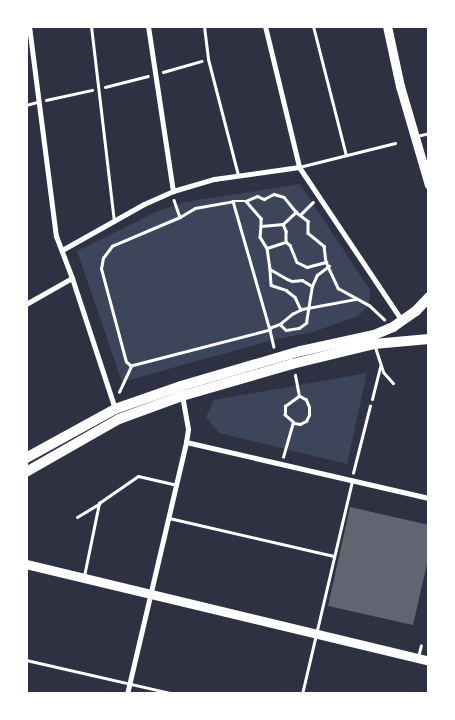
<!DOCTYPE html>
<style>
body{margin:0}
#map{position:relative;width:455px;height:720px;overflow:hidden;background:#2d3142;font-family:"Fira Sans Condensed",sans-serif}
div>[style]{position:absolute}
.green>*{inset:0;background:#3c4559}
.building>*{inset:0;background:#626471}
.path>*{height:2.5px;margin:-1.25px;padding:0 1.25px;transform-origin:1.25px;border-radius:1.25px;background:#fff}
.service>*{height:3px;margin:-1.5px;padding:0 1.5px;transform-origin:1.5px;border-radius:1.5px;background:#fff}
.minor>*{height:5px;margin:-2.5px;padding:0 2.5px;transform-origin:2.5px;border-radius:2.5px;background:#fff}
.tertiary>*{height:9px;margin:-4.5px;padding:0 4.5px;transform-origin:4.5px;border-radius:4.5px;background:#fff}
.secondary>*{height:10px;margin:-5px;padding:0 5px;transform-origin:5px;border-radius:5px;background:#fff}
span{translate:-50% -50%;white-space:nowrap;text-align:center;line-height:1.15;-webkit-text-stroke:4px #fff;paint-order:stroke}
.frame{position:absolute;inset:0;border:28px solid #fff;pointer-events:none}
</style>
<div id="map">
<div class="green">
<i style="clip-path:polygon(300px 184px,370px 290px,369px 305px,358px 316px,313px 332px,272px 340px,122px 382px,77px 251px,156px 212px,185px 202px)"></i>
<i style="clip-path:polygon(367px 373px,347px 464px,219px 433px,206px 417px,214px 400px)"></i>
</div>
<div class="building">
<i style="clip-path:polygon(350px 507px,429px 525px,429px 555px,413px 625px,328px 606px)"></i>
</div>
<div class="path">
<i style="left:163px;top:72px;width:40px;rotate:-16deg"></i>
<i style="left:105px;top:87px;width:44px;rotate:-14.3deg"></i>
<i style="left:46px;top:100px;width:47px;rotate:-12.3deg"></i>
<i style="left:174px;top:200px;width:18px;rotate:71deg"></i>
<i style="left:233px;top:201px;width:13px"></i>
<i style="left:246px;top:201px;width:12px;rotate:-24deg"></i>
<i style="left:257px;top:196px;width:8px;rotate:23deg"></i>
<i style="left:264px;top:199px;width:11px;rotate:-27deg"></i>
<i style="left:274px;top:194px;width:10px;rotate:17deg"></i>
<i style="left:284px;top:197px;width:19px;rotate:51deg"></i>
<i style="left:296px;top:212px;width:15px;rotate:37deg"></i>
<i style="left:308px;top:221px;width:12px;rotate:90deg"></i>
<i style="left:308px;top:233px;width:21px;rotate:39deg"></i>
<i style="left:324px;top:246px;width:16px;rotate:83deg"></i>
<i style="left:246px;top:201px;width:23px;rotate:49deg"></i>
<i style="left:261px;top:218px;width:8px;rotate:90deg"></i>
<i style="left:261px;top:226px;width:22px;rotate:-5deg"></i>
<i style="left:283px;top:224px;width:8px;rotate:67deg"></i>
<i style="left:286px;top:231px;width:11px;rotate:90deg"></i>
<i style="left:286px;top:242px;width:5px;rotate:37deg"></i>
<i style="left:290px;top:245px;width:18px;rotate:68deg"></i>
<i style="left:297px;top:262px;width:11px;rotate:27deg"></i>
<i style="left:307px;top:267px;width:20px;rotate:-15deg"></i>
<i style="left:326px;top:262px;width:29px;rotate:65deg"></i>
<i style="left:338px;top:288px;width:35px;rotate:29deg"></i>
<i style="left:369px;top:305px;width:21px;rotate:43deg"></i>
<i style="left:300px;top:215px;width:18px;rotate:-45deg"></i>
<i style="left:283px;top:224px;width:18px;rotate:-43deg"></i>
<i style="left:261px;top:226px;width:11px;rotate:95deg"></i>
<i style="left:260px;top:237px;width:13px;rotate:58deg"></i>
<i style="left:267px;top:248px;width:21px;rotate:82deg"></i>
<i style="left:270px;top:269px;width:20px;rotate:30deg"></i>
<i style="left:287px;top:279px;width:5px;rotate:22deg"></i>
<i style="left:292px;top:281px;width:10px;rotate:-6deg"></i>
<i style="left:302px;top:280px;width:12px;rotate:31deg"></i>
<i style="left:267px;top:248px;width:20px;rotate:-18deg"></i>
<i style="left:270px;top:270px;width:15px;rotate:86deg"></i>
<i style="left:271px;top:285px;width:16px;rotate:18deg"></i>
<i style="left:286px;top:290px;width:11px;rotate:38deg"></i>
<i style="left:295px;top:297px;width:14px;rotate:65deg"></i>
<i style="left:280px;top:324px;width:8px;rotate:45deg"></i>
<i style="left:286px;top:330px;width:13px;rotate:-9deg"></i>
<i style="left:299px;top:328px;width:9px;rotate:-36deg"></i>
<i style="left:306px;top:323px;width:37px;rotate:-81deg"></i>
<i style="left:312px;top:286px;width:12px;rotate:-66deg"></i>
<i style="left:317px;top:275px;width:15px;rotate:-37deg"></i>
<i style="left:269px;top:328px;width:12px;rotate:-20deg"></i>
<i style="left:280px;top:324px;width:16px;rotate:-40deg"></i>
<i style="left:292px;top:314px;width:11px;rotate:-27deg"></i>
<i style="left:302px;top:309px;width:55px;rotate:-10.5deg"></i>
<i style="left:270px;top:330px;width:144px;rotate:165.5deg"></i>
<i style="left:131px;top:366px;width:6px;rotate:-141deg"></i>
<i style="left:126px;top:362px;width:96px;rotate:-105deg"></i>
<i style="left:101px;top:269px;width:11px;rotate:-80deg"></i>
<i style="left:103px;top:258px;width:15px;rotate:-53deg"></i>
<i style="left:112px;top:246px;width:74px;rotate:-23.1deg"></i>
<i style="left:180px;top:217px;width:17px;rotate:-31deg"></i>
<i style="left:195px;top:208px;width:39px;rotate:-10deg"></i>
<i style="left:233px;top:201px;width:134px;rotate:74deg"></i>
<i style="left:270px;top:330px;width:17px;rotate:77deg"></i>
<i style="left:119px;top:392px;width:29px;rotate:-65deg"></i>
<i style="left:294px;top:423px;width:6px;rotate:9deg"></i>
<i style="left:300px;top:424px;width:7px;rotate:-27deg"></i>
<i style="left:306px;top:421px;width:7px;rotate:-63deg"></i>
<i style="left:309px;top:415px;width:8px;rotate:-90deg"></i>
<i style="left:309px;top:407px;width:8px;rotate:-113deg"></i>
<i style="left:306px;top:400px;width:8px;rotate:-150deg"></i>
<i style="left:283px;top:457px;width:36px;rotate:-74deg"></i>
<i style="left:293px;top:422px;width:11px;rotate:-139deg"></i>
<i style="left:285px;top:415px;width:9px;rotate:-90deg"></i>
<i style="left:285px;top:406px;width:17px;rotate:-36deg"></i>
<i style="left:299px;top:396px;width:21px;rotate:-101deg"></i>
<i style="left:353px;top:473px;width:69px;rotate:-75.8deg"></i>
</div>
<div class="service">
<i style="left:91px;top:26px;width:197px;rotate:83.3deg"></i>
<i style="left:204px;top:26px;width:33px;rotate:83deg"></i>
<i style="left:208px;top:59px;width:120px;rotate:75.5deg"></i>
<i style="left:313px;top:26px;width:133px;rotate:75.7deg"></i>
<i style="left:26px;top:105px;width:11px;rotate:-15deg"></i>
<i style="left:417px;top:136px;width:12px;rotate:-14deg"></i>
<i style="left:299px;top:167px;width:99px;rotate:-14deg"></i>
<i style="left:375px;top:347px;width:26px;rotate:72deg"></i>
<i style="left:383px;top:372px;width:15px;rotate:48deg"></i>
<i style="left:372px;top:399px;width:34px;rotate:-76deg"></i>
<i style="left:77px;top:517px;width:26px;rotate:-31deg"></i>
<i style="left:169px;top:518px;width:169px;rotate:13deg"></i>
<i style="left:84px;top:576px;width:75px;rotate:-78.4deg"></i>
<i style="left:99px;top:503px;width:47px;rotate:-34.7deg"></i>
<i style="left:138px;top:476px;width:39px;rotate:13deg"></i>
<i style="left:418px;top:657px;width:12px;rotate:-76deg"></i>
<i style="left:26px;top:660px;width:153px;rotate:12.9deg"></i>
<i style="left:302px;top:694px;width:220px;rotate:-76.8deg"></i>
</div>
<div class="minor">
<i style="left:29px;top:26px;width:212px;rotate:82.7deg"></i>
<i style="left:56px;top:236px;width:45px;rotate:69.1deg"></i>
<i style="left:72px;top:278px;width:138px;rotate:71.8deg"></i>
<i style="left:148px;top:26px;width:167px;rotate:81.4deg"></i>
<i style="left:265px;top:26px;width:145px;rotate:76.4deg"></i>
<i style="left:299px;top:167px;width:185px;rotate:56.2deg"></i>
<i style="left:62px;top:250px;width:94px;rotate:-29.3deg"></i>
<i style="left:144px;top:204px;width:32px;rotate:-24deg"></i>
<i style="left:173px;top:191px;width:43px;rotate:-16.3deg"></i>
<i style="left:214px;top:179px;width:86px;rotate:-8deg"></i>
<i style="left:26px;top:304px;width:53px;rotate:-29.5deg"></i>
<i style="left:186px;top:442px;width:249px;rotate:13deg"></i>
<i style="left:127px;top:694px;width:259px;rotate:-76.8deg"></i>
<i style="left:186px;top:442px;width:13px;rotate:-81deg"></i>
<i style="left:188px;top:429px;width:36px;rotate:-100deg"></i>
</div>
<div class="tertiary">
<i style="left:387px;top:26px;width:61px;rotate:77.8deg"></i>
<i style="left:400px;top:86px;width:103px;rotate:73.7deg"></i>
<i style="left:26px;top:564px;width:415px;rotate:13.5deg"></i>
</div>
<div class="secondary">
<i style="left:26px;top:458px;width:102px;rotate:-28.8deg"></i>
<i style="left:115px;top:409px;width:70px;rotate:-19.2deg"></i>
<i style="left:181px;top:386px;width:125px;rotate:-16.3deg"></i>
<i style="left:301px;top:351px;width:75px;rotate:-12.4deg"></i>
<i style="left:374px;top:335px;width:21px;rotate:-23deg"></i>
<i style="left:393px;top:327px;width:28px;rotate:-35deg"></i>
<i style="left:416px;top:311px;width:19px;rotate:-47deg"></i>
<i style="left:26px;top:472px;width:107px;rotate:-29.7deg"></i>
<i style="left:119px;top:419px;width:67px;rotate:-20.1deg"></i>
<i style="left:182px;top:396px;width:115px;rotate:-16.2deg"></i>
<i style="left:292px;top:364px;width:84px;rotate:-13.7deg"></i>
<i style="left:374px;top:344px;width:55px;rotate:-5.2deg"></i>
</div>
<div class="frame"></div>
</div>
